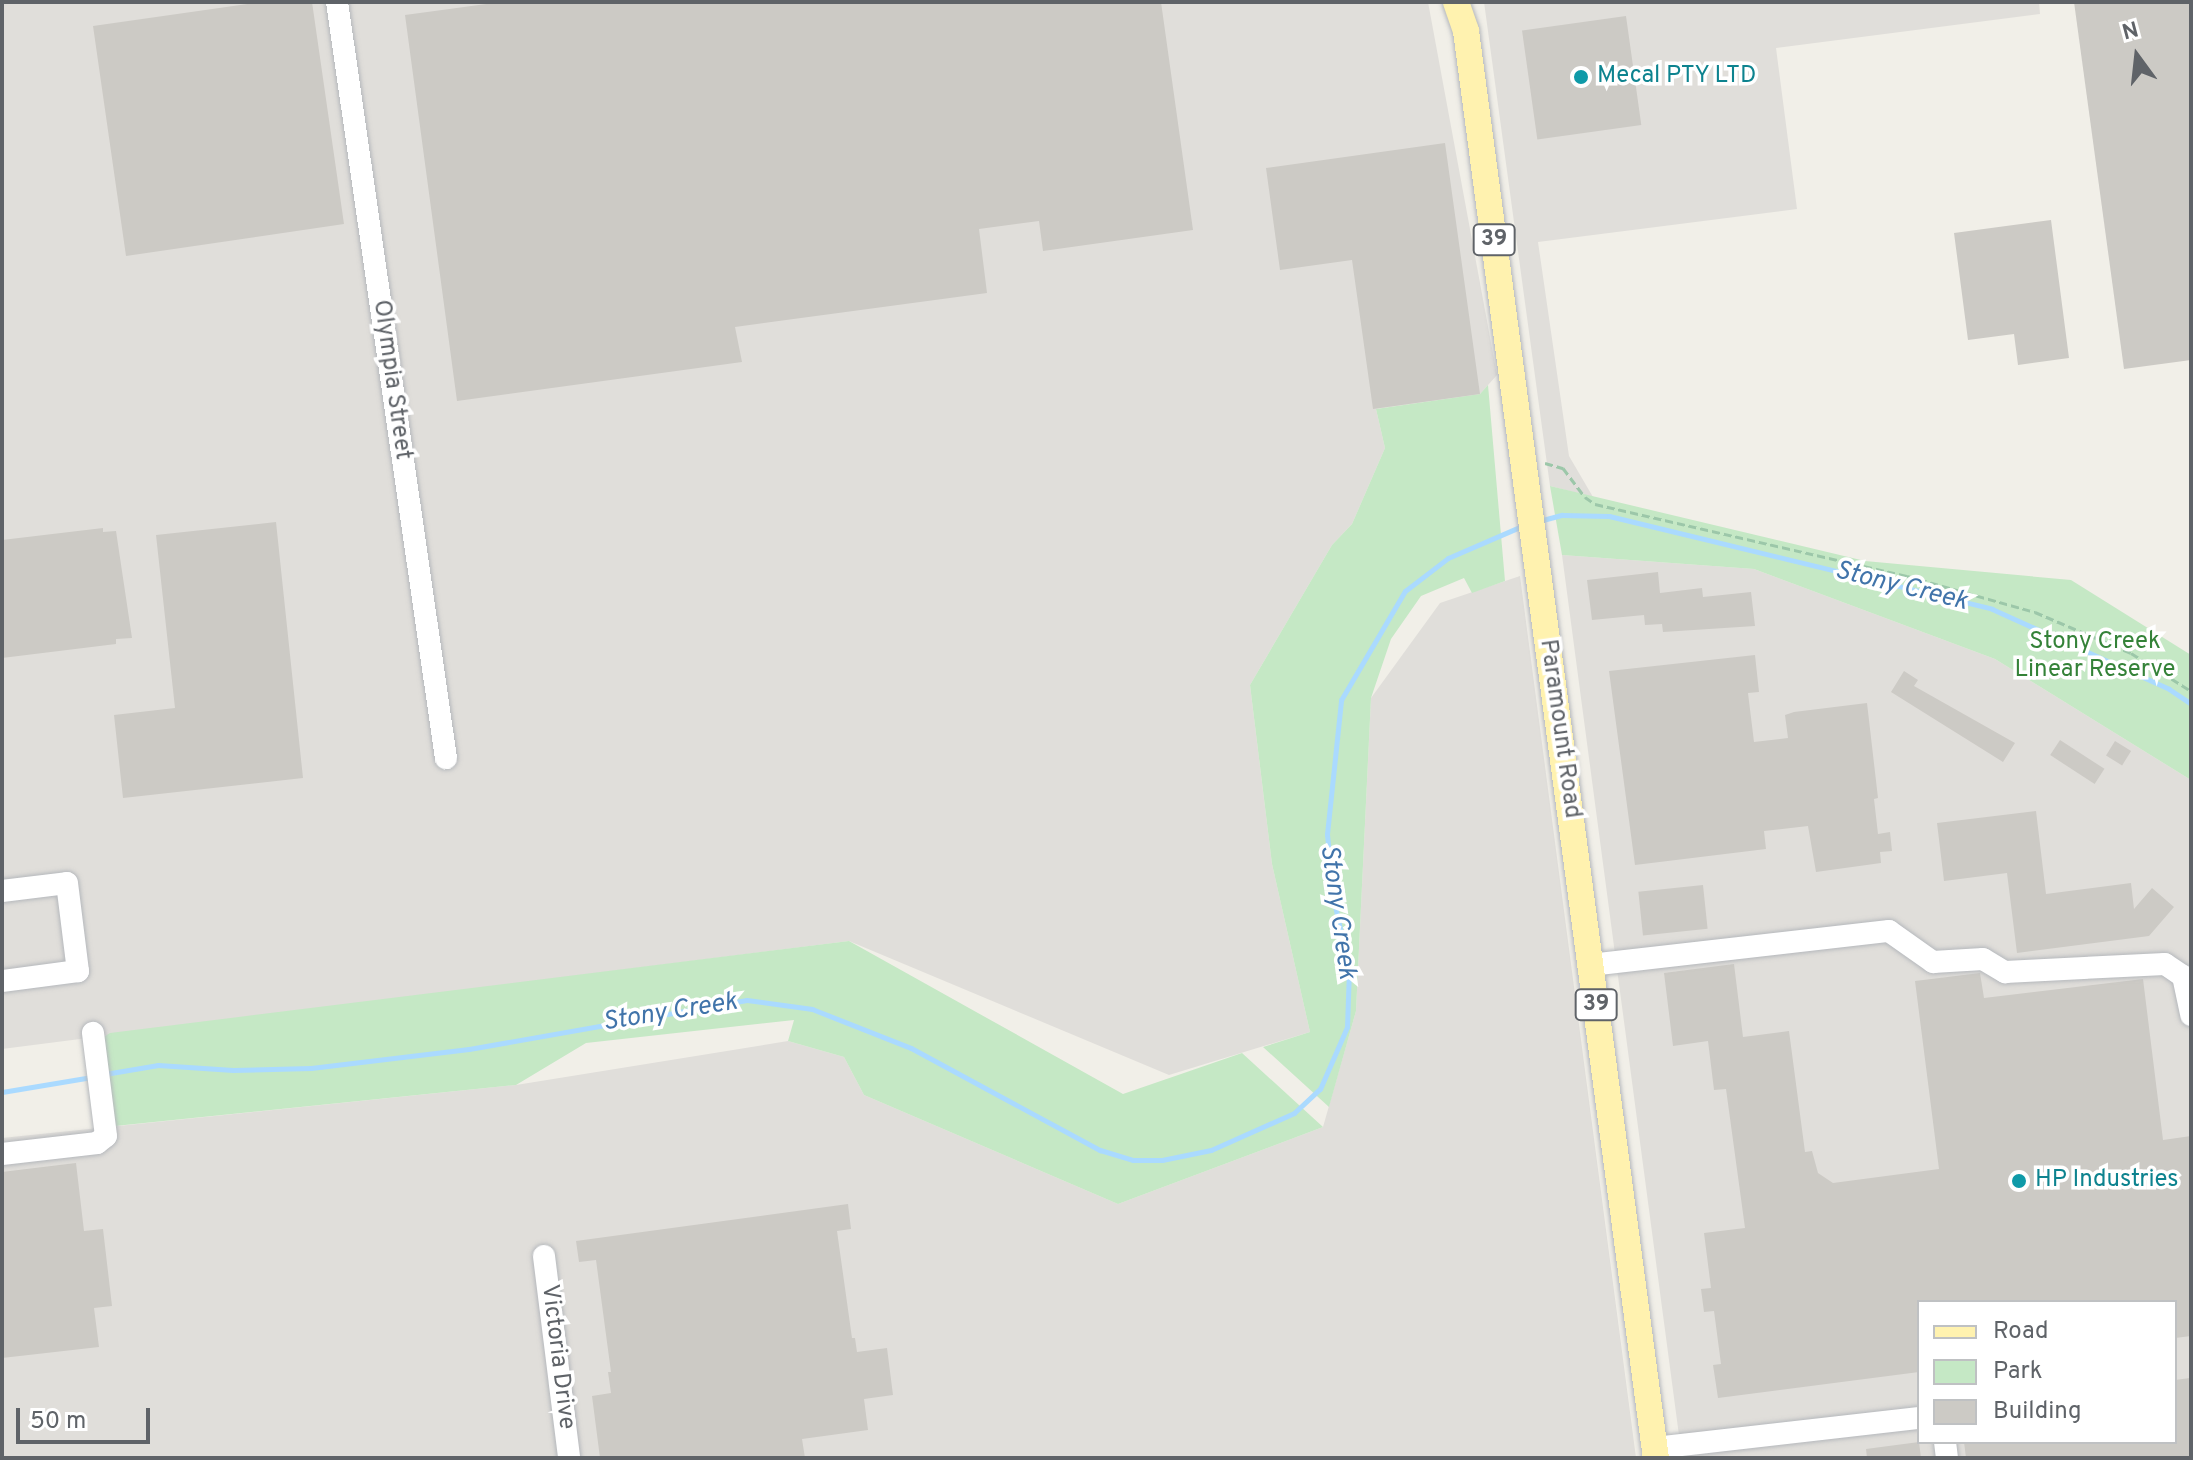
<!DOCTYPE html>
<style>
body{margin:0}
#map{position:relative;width:2193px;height:1460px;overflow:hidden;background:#f1efe8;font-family:Overpass,sans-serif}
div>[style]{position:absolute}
.industrial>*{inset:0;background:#e0deda}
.green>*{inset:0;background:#c5e8c5}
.stream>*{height:5px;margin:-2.5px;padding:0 2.5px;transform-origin:2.5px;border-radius:2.5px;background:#aadaff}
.building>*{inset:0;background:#cccac5;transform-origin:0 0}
.path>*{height:3px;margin-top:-1.5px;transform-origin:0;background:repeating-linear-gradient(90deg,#9cc7a9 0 8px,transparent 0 12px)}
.roads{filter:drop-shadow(0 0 2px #b5b8bc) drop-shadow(0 0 2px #b5b8bc)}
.minor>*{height:22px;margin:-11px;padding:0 11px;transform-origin:11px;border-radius:11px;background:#fff}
.major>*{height:26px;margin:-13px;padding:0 13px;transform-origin:13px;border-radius:13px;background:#fff2af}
.dots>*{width:22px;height:22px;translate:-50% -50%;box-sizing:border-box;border:4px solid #fff;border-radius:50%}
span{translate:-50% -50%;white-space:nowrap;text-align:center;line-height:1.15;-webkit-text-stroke:7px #fff;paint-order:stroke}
.shield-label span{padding:2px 6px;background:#fff;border:2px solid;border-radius:6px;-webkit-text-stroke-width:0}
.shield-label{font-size:22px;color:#5f6368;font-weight:700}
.culture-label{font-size:24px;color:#0d838f}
.left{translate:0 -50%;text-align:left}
.street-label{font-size:24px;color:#5f6368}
.park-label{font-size:24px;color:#348238}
.water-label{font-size:26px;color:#4174aa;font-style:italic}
.frame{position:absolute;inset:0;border:4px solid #5f6368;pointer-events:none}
.legend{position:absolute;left:1917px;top:1300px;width:260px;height:144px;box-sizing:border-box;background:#fff;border:2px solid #bfc1c3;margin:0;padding:10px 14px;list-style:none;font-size:24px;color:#5f6368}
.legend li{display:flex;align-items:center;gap:16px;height:40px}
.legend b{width:40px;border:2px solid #bfc1c3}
.north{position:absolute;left:2097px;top:16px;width:80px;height:80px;-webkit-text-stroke:6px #fff;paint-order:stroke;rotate:345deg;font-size:22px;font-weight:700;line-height:32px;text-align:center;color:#5f6368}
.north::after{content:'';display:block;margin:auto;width:28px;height:36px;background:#5f6368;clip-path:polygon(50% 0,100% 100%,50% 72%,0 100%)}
.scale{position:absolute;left:16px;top:1408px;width:134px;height:36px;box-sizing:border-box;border:4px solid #5f6368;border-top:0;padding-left:10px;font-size:24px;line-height:28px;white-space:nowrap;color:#5f6368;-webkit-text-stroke:6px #fff;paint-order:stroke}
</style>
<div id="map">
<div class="industrial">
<i style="clip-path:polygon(2px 2px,1428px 2px,1497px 375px,1480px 394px,1376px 409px,1385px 448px,1352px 524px,1332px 545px,1250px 685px,1272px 864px,1310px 1032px,1169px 1075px,849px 941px,2px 1049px)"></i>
<i style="clip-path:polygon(1484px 2px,2039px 2px,2040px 14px,1776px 48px,1797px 209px,1538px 242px,1569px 456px,1593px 497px,1550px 486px)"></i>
<i style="clip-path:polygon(evenodd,1562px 555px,1754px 569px,1995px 659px,2191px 780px,2191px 1458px,1682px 1458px,1562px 555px,1919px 1302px,2175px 1302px,2175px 1442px,1919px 1442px,1919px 1302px)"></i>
<i style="clip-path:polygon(1520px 576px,1636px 1458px,2px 1458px,2px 1138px,516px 1085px,788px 1041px,844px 1057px,864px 1095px,1118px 1204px,1323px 1127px,1356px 1011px,1371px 698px,1440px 603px)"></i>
</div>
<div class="green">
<i style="clip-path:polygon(1488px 385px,1505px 581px,1472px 593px,1464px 578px,1421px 596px,1391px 639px,1371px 698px,1356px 1011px,1329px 1107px,1263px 1047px,1310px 1032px,1272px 864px,1250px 685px,1332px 545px,1352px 524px,1385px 448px,1376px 409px,1480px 394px)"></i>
<i style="clip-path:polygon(1550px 486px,1865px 561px,2071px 580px,2191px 655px,2191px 780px,1995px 659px,1754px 569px,1562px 555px)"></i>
<i style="clip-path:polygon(849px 941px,1123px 1094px,1242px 1053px,1323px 1127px,1118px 1204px,864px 1095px,844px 1057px,788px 1041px,794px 1020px,586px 1043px,516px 1085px,115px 1126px,94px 1043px,110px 1033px)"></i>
</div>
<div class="stream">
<i style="left:1539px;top:521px;width:24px;rotate:-15deg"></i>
<i style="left:1562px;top:515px;width:47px;rotate:1.2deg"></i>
<i style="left:1609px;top:516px;width:394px;rotate:13.6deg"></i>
<i style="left:1992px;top:609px;width:194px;rotate:24.3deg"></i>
<i style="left:2169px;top:689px;width:27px;rotate:34deg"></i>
<i style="left:105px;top:1074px;width:54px;rotate:-9.6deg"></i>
<i style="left:158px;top:1065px;width:75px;rotate:3.8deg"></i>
<i style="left:233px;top:1070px;width:78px;rotate:-1.5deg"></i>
<i style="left:311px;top:1068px;width:159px;rotate:-6.9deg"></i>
<i style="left:469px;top:1049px;width:282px;rotate:-10deg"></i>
<i style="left:747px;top:1000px;width:66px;rotate:7.9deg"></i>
<i style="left:812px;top:1009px;width:106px;rotate:21.5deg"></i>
<i style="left:911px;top:1048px;width:215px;rotate:28.4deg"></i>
<i style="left:1100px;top:1150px;width:34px;rotate:17deg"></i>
<i style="left:1133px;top:1160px;width:29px"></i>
<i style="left:1162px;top:1160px;width:50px;rotate:-11.5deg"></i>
<i style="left:1211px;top:1150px;width:91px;rotate:-24deg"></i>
<i style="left:1294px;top:1113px;width:35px;rotate:-43deg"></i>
<i style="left:1320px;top:1089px;width:68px;rotate:-66.5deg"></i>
<i style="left:1347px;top:1027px;width:57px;rotate:-88deg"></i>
<i style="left:1349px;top:970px;width:71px;rotate:-102.3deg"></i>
<i style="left:1334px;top:901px;width:67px;rotate:-96deg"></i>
<i style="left:1327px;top:834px;width:135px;rotate:-84deg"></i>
<i style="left:1341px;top:700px;width:126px;rotate:-59.6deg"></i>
<i style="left:1405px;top:591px;width:54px;rotate:-37.5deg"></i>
<i style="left:1448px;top:558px;width:81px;rotate:-23.4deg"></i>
<i style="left:2px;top:1092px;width:91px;rotate:-9.5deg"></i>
</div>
<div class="building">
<i style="clip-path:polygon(261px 2px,312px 2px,344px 224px,126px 256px,93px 26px)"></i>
<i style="clip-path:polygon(501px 2px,1161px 2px,1193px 230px,1043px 251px,1039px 221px,979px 229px,987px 293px,735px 327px,742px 362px,457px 401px,405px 15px)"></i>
<i style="clip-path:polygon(2074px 2px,2191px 2px,2191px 360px,2124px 369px)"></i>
<i style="left:1626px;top:16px;width:110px;height:105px;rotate:82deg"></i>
<i style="clip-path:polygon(1445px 143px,1480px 394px,1373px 409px,1352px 260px,1280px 270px,1266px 168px)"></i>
<i style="clip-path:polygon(2051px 220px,2069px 358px,2018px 365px,2014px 334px,1968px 340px,1954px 233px)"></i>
<i style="clip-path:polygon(276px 522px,303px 778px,123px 798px,114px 715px,175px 708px,156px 535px)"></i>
<i style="clip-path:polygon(103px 528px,103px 532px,116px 531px,132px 638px,116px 639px,116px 644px,2px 658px,2px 540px)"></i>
<i style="clip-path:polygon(1658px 572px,1660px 593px,1702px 588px,1703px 597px,1751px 592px,1755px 626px,1663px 632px,1662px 624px,1645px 625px,1644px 615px,1592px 620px,1587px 580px)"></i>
<i style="clip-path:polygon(1755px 655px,1759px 692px,1748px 693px,1754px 742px,1788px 738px,1785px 715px,1794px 712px,1867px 703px,1878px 798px,1874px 799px,1878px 834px,1890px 832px,1892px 851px,1880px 852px,1881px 863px,1816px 872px,1808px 826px,1764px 831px,1766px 849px,1635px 865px,1609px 671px)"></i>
<i style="clip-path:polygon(1904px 671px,1918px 680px,1914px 686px,2015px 743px,2003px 762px,1891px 692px)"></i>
<i style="left:2060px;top:740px;width:53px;height:18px;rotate:33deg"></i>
<i style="left:2115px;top:741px;width:19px;height:17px;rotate:32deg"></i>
<i style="clip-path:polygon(2036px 811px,2046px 894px,2131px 883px,2134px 909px,2152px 888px,2174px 907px,2149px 936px,2017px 953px,2007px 873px,1944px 881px,1937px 823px)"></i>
<i style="left:1703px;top:885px;width:44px;height:65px;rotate:84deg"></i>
<i style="clip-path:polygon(1734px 964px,1743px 1037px,1789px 1031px,1805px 1152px,1812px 1151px,1818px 1173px,1833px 1183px,1939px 1169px,1915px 981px,1980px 973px,1984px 998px,2143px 979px,2163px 1140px,2191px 1136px,2191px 1336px,2175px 1338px,2175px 1302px,1919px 1302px,1919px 1372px,1718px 1398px,1713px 1365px,1721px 1364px,1714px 1311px,1704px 1312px,1701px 1289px,1711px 1288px,1704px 1233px,1745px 1228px,1726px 1089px,1714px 1090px,1708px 1041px,1673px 1046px,1664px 973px)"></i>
<i style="clip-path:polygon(76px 1163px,84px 1231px,103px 1229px,112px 1306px,94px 1308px,99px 1347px,2px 1358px,2px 1172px)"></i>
<i style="clip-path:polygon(848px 1204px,851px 1229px,837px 1231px,852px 1338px,855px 1338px,857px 1352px,887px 1348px,893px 1395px,864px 1399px,868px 1430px,802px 1439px,805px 1458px,600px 1458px,592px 1396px,611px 1393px,608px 1372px,611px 1372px,596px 1260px,579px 1262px,576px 1241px)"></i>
<i style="clip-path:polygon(2190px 1378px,2191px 1458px,1966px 1458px,1964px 1442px,2175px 1442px,2175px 1380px)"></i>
<i style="clip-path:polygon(1919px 1442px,1921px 1458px,1867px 1458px,1866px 1449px)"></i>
</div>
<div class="path">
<i style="left:1545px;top:463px;width:19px;rotate:16deg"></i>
<i style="left:1563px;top:468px;width:36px;rotate:53deg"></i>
<i style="left:1585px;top:497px;width:12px;rotate:35deg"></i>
<i style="left:1595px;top:504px;width:320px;rotate:13deg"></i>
<i style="left:1907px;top:576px;width:133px;rotate:15.7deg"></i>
<i style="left:2035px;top:612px;width:104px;rotate:23.1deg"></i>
<i style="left:2131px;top:653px;width:71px;rotate:32.3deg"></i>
</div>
<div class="roads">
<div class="minor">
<i style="left:337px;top:2px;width:764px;rotate:81.8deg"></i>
<i style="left:2px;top:891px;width:65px;rotate:-7deg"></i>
<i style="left:67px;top:883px;width:89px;rotate:82.9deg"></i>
<i style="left:78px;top:971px;width:77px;rotate:172.5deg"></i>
<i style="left:1590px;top:965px;width:301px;rotate:-6.5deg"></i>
<i style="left:1889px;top:931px;width:54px;rotate:35.2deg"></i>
<i style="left:1933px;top:962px;width:50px;rotate:-3.4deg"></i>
<i style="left:1983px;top:959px;width:26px;rotate:31deg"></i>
<i style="left:2005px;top:972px;width:160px;rotate:-2.9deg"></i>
<i style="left:2165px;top:964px;width:22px;rotate:34deg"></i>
<i style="left:2183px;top:976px;width:40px;rotate:78deg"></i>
<i style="left:2px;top:1154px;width:96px;rotate:-6.6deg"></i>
<i style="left:97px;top:1143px;width:11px;rotate:-38deg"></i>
<i style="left:106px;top:1136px;width:104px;rotate:-97.2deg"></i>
<i style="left:544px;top:1256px;width:204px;rotate:82.9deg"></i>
<i style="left:1945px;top:1442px;width:16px;rotate:83deg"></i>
<i style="left:1655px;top:1448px;width:266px;rotate:-6.5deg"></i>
</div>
<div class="major">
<i style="left:1456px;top:2px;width:31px;rotate:71deg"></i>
<i style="left:1466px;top:31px;width:1440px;rotate:82.42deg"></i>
</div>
</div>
<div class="dots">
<i style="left:1581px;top:77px;background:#0f9aa8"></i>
<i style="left:2019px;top:1181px;background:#0f9aa8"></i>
</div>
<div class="shield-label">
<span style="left:1494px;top:240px">39</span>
<span style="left:1596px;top:1005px">39</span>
</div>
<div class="culture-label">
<span class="left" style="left:1597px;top:77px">Mecal PTY LTD</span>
<span class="left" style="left:2035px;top:1181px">HP Industries</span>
</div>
<div class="street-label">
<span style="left:391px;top:380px;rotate:82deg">Olympia Street</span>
<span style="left:1559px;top:729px;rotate:82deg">Paramount Road</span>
<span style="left:557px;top:1357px;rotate:83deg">Victoria Drive</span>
</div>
<div class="park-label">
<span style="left:2095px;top:657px">Stony Creek<br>Linear Reserve</span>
</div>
<div class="water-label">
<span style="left:1901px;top:587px;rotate:14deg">Stony Creek</span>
<span style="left:1337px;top:912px;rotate:82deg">Stony Creek</span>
<span style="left:670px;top:1013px;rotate:-9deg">Stony Creek</span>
</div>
<div class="frame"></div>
<ul class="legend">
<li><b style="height:10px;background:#fff2af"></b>Road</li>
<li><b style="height:22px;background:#c5e8c5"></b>Park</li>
<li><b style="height:22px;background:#cccac5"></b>Building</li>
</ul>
<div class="north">N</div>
<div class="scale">50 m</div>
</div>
